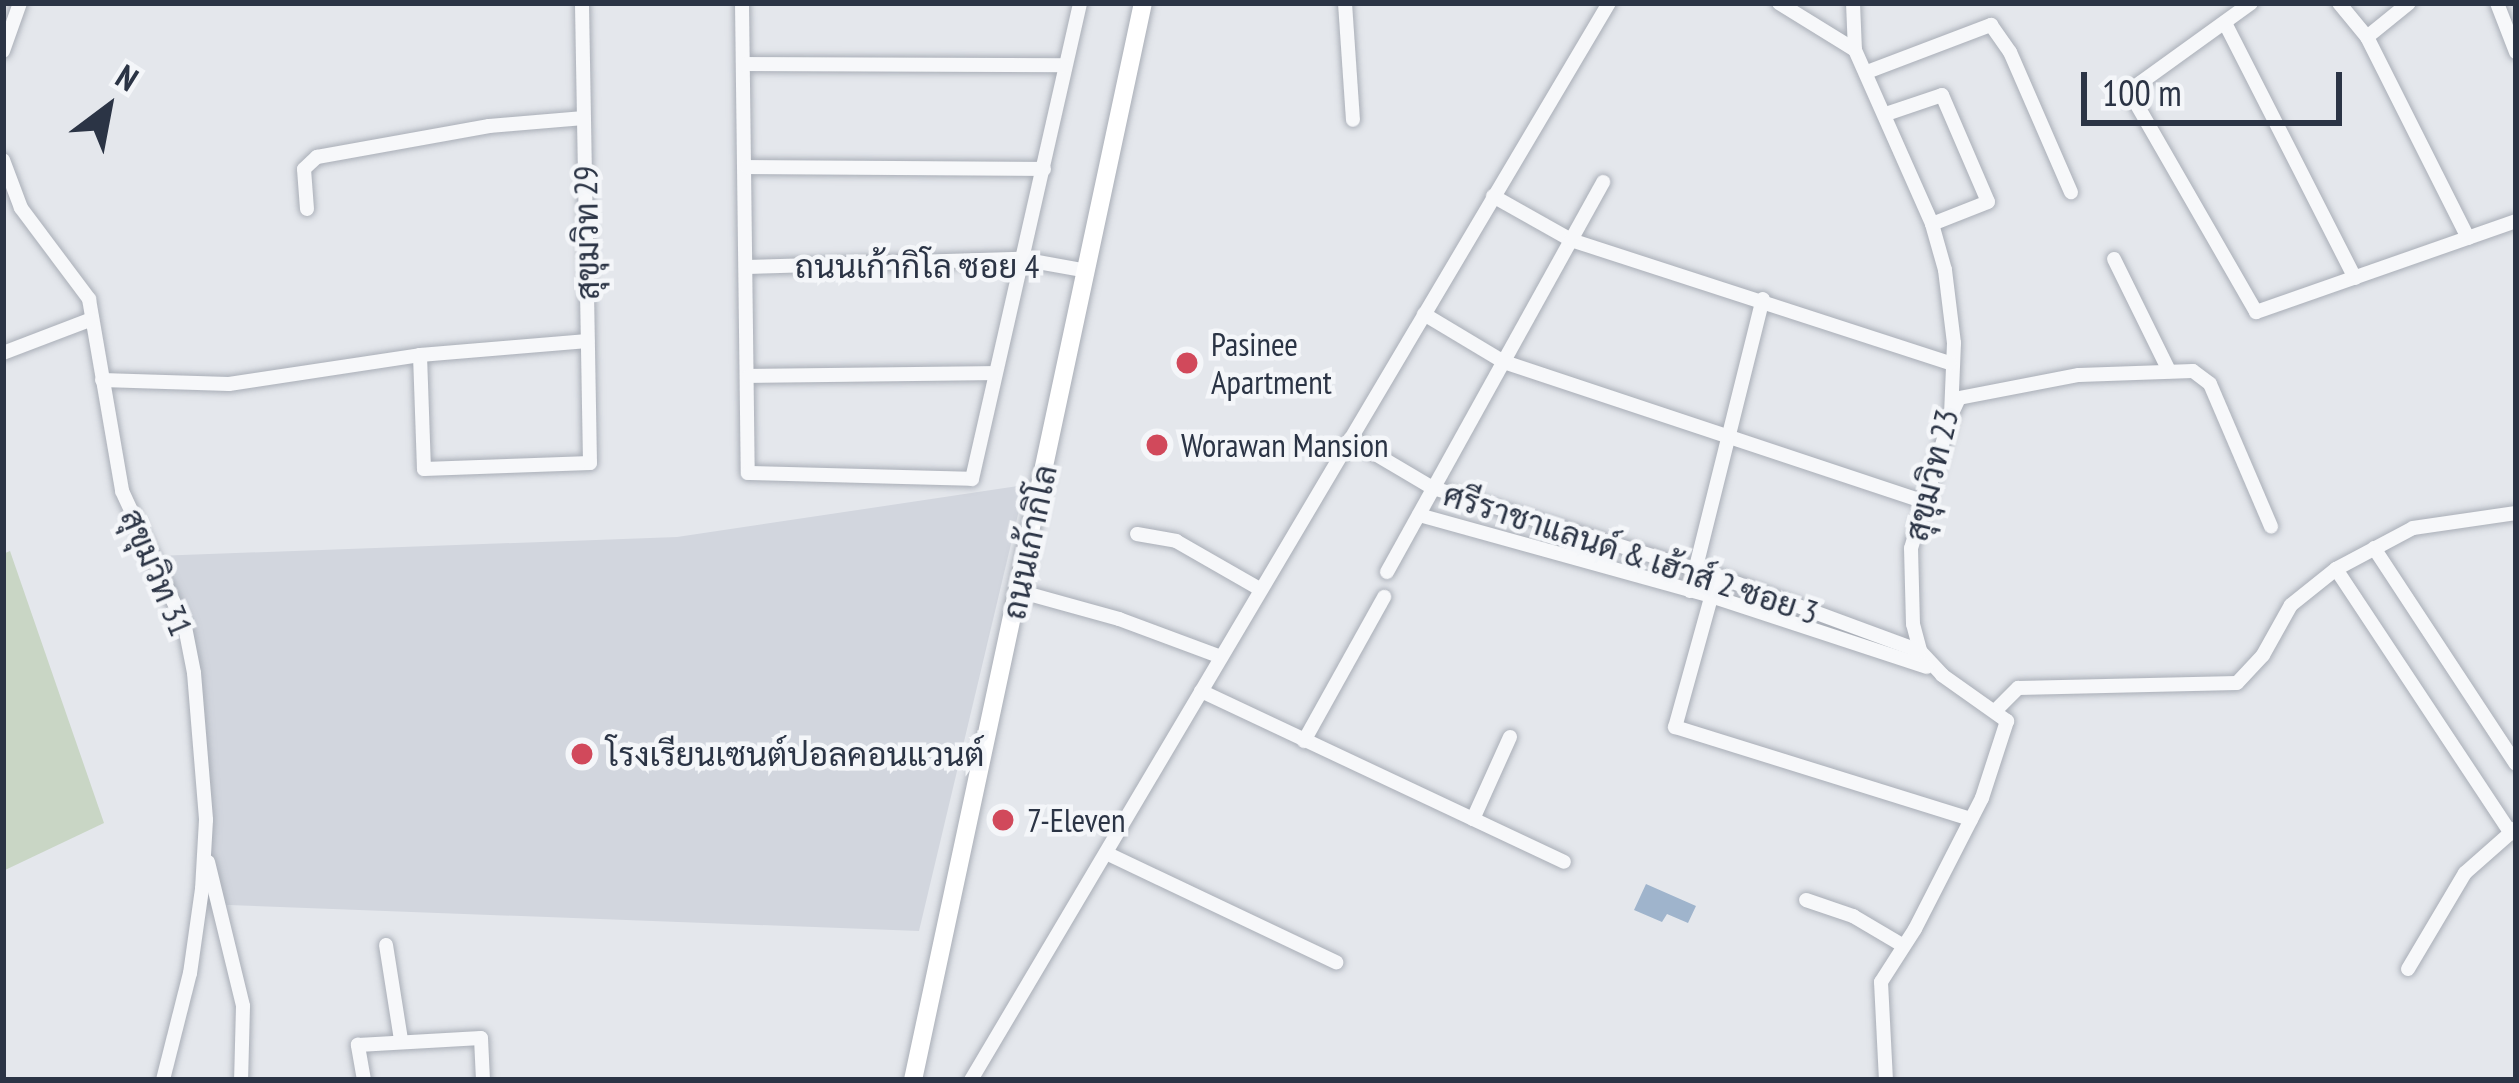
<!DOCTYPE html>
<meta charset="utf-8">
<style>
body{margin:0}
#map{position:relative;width:2519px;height:1083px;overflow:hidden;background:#e4e7ec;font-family:"PT Sans Narrow",Sarabun,sans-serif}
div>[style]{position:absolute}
.built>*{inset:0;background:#d2d6de}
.green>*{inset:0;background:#c9d6c5}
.water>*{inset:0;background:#9fb4cc}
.roads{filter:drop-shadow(0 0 3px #a9aeb7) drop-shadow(0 0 3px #a9aeb7)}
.street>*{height:14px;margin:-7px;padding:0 7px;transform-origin:7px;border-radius:7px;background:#f7f8fa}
.secondary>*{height:18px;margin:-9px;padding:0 9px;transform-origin:9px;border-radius:9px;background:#fff}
.dots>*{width:33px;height:33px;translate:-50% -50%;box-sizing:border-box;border:6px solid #f4f6f9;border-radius:50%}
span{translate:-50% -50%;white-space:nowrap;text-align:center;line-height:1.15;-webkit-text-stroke:9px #f4f6f9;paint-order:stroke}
.street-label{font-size:33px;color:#2b3445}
.poi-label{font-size:33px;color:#2b3445}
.left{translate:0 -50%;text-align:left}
.frame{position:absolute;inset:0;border:6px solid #2b3445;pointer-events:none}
.north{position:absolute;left:48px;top:48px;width:120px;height:120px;-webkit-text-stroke:9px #f4f6f9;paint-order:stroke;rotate:32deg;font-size:33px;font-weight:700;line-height:48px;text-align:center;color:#2b3445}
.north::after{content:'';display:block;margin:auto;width:42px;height:54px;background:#2b3445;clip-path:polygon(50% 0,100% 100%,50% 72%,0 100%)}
.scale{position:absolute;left:2081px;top:72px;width:261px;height:54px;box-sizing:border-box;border:6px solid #2b3445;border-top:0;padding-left:15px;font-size:36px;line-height:42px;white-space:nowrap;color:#2b3445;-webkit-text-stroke:9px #f4f6f9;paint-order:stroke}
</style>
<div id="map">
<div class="built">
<i style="clip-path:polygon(1025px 485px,919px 931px,200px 904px,204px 885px,187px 635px,155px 556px,677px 537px)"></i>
</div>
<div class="green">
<i style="clip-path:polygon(10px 551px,104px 823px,3px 871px,3px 554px)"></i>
</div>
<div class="water">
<i style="clip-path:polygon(1646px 884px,1696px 906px,1688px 923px,1667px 914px,1662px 922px,1634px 910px)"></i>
</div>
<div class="roads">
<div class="street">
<i style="left:742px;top:3px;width:470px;rotate:89.3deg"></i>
<i style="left:748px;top:473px;width:224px;rotate:1.5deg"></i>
<i style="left:972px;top:479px;width:488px;rotate:-77.2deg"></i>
<i style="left:1345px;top:3px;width:117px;rotate:86.1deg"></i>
<i style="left:1779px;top:3px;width:89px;rotate:31.7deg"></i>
<i style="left:1853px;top:3px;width:47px;rotate:87.6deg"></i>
<i style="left:1855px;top:50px;width:190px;rotate:66.1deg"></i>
<i style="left:1932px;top:224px;width:48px;rotate:74.2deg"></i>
<i style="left:1945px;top:270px;width:74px;rotate:83deg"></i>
<i style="left:1954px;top:343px;width:72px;rotate:92.4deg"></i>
<i style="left:1951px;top:415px;width:139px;rotate:106.7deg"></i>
<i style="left:1911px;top:548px;width:76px;rotate:88.5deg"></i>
<i style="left:1913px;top:624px;width:28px;rotate:75deg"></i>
<i style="left:1920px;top:651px;width:33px;rotate:47deg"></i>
<i style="left:1942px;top:675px;width:80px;rotate:35.3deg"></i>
<i style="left:2007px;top:721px;width:81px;rotate:108deg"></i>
<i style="left:1982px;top:798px;width:147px;rotate:117.1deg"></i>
<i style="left:1915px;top:929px;width:63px;rotate:122.7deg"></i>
<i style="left:1881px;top:982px;width:98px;rotate:87.1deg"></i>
<i style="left:2251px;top:3px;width:150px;rotate:144.2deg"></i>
<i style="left:2129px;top:91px;width:255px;rotate:60.1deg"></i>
<i style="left:2256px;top:312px;width:275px;rotate:-19.3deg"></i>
<i style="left:2339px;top:3px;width:44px;rotate:50.5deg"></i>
<i style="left:2367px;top:37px;width:225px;rotate:63.3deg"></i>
<i style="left:2497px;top:3px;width:53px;rotate:68.8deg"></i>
<i style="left:2226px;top:25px;width:284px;rotate:63deg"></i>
<i style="left:2367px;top:37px;width:54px;rotate:-39deg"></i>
<i style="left:3px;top:51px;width:51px;rotate:-70.5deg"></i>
<i style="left:745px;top:64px;width:320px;rotate:0.2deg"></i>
<i style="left:1867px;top:72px;width:133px;rotate:-20.8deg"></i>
<i style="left:1991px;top:25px;width:33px;rotate:55deg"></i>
<i style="left:2010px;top:52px;width:153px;rotate:66.5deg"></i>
<i style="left:1886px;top:114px;width:59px;rotate:-18.7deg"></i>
<i style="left:1942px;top:95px;width:116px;rotate:66.7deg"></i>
<i style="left:1988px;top:202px;width:60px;rotate:158.6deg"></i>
<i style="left:3px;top:160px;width:51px;rotate:69.4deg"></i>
<i style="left:21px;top:208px;width:114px;rotate:53.2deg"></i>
<i style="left:89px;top:299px;width:195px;rotate:80.2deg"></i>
<i style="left:122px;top:491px;width:150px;rotate:65.1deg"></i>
<i style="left:185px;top:627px;width:47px;rotate:78.9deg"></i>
<i style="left:194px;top:673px;width:147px;rotate:85.3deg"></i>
<i style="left:206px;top:820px;width:69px;rotate:93.3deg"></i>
<i style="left:202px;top:889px;width:85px;rotate:98.1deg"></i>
<i style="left:190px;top:973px;width:110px;rotate:104.2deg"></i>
<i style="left:747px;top:167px;width:297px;rotate:0.4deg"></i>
<i style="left:1493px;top:196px;width:90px;rotate:29.4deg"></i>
<i style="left:1571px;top:240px;width:398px;rotate:18deg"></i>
<i style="left:307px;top:209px;width:40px;rotate:-94.3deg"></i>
<i style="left:304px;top:169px;width:18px;rotate:-43deg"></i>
<i style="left:317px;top:157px;width:175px;rotate:-10.2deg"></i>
<i style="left:489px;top:126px;width:95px;rotate:-4.8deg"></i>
<i style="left:2114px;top:259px;width:125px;rotate:63.8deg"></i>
<i style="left:747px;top:267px;width:274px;rotate:-1.7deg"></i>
<i style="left:1021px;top:259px;width:67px;rotate:10.3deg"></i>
<i style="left:1424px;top:314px;width:93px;rotate:31deg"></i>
<i style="left:1504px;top:362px;width:444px;rotate:18.4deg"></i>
<i style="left:3px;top:353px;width:95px;rotate:-20.9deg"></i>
<i style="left:420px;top:355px;width:114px;rotate:88deg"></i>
<i style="left:424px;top:469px;width:166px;rotate:-2.1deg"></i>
<i style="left:590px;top:463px;width:460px;rotate:-91deg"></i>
<i style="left:749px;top:376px;width:245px;rotate:-0.7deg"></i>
<i style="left:102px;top:380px;width:127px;rotate:1.8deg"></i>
<i style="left:229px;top:384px;width:193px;rotate:-8.6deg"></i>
<i style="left:420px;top:355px;width:168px;rotate:-4.8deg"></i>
<i style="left:1953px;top:411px;width:14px;rotate:-65deg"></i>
<i style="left:1959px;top:398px;width:122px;rotate:-10.9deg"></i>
<i style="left:2079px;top:375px;width:114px;rotate:-2deg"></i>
<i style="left:2193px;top:371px;width:21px;rotate:37deg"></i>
<i style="left:2210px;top:384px;width:155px;rotate:66.8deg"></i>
<i style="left:1350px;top:439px;width:96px;rotate:30.6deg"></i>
<i style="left:1433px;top:488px;width:297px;rotate:17.2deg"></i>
<i style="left:1717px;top:576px;width:216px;rotate:20.3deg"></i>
<i style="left:1419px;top:515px;width:303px;rotate:15.5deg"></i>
<i style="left:1711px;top:596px;width:227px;rotate:18.2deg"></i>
<i style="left:1137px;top:534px;width:40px;rotate:10deg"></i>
<i style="left:1176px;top:541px;width:95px;rotate:29.8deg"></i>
<i style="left:2374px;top:548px;width:258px;rotate:56.7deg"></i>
<i style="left:2336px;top:569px;width:317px;rotate:56.5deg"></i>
<i style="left:1387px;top:572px;width:446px;rotate:-61deg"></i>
<i style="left:1717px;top:576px;width:157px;rotate:105.5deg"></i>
<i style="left:1675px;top:727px;width:310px;rotate:17.3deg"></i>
<i style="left:1018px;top:591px;width:105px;rotate:15.5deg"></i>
<i style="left:1119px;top:619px;width:109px;rotate:20.4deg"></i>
<i style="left:1690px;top:591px;width:301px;rotate:-76deg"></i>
<i style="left:1201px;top:691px;width:401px;rotate:25.2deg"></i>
<i style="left:1997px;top:709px;width:30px;rotate:-45deg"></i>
<i style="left:2018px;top:688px;width:219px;rotate:-1.3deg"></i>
<i style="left:2237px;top:683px;width:38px;rotate:-47deg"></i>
<i style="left:2263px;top:655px;width:57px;rotate:-60.8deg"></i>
<i style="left:2291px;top:605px;width:58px;rotate:-38.7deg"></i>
<i style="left:2336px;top:569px;width:87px;rotate:-28deg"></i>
<i style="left:2413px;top:528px;width:104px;rotate:-8.3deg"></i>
<i style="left:1304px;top:741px;width:165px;rotate:-60.9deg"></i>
<i style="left:1473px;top:819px;width:90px;rotate:-65.7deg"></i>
<i style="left:1106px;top:853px;width:255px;rotate:25.4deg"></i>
<i style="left:208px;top:862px;width:148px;rotate:76.3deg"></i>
<i style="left:243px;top:1006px;width:74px;rotate:91.5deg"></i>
<i style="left:1806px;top:900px;width:50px;rotate:18.8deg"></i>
<i style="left:1853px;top:916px;width:57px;rotate:30.6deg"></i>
<i style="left:386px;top:945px;width:96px;rotate:81deg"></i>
<i style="left:2408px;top:969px;width:112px;rotate:-59.3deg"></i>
<i style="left:2465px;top:873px;width:68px;rotate:-41.4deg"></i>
<i style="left:364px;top:1080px;width:36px;rotate:-100deg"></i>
<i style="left:358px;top:1045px;width:123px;rotate:-3.3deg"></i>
<i style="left:481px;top:1038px;width:42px;rotate:87.3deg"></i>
<i style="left:971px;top:1080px;width:1252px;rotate:-59.36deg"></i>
</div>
<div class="secondary">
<i style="left:913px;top:1080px;width:1101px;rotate:-77.95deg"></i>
</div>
</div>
<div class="dots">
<i style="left:1187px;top:363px;background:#d1495b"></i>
<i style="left:1157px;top:445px;background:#d1495b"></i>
<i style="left:582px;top:754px;background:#d1495b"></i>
<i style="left:1003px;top:820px;background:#d1495b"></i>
</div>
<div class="street-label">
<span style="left:586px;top:233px;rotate:-91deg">สุขุมวิท 29</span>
<span style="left:917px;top:266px">ถนนเก้ากิโล ซอย 4</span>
<span style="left:1931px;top:475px;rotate:-76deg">สุขุมวิท 23</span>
<span style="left:1029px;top:542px;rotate:-78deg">ถนนเก้ากิโล</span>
<span style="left:1631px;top:553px;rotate:18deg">ศรีราชาแลนด์ &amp; เฮ้าส์ 2 ซอย 3</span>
<span style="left:157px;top:572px;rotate:67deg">สุขุมวิท 31</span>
</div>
<div class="poi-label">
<span class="left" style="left:1211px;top:363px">Pasinee<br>Apartment</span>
<span class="left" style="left:1181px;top:445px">Worawan Mansion</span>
<span class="left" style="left:606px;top:754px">โรงเรียนเซนต์ปอลคอนแวนต์</span>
<span class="left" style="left:1027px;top:820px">7-Eleven</span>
</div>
<div class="frame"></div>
<div class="north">N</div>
<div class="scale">100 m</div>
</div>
